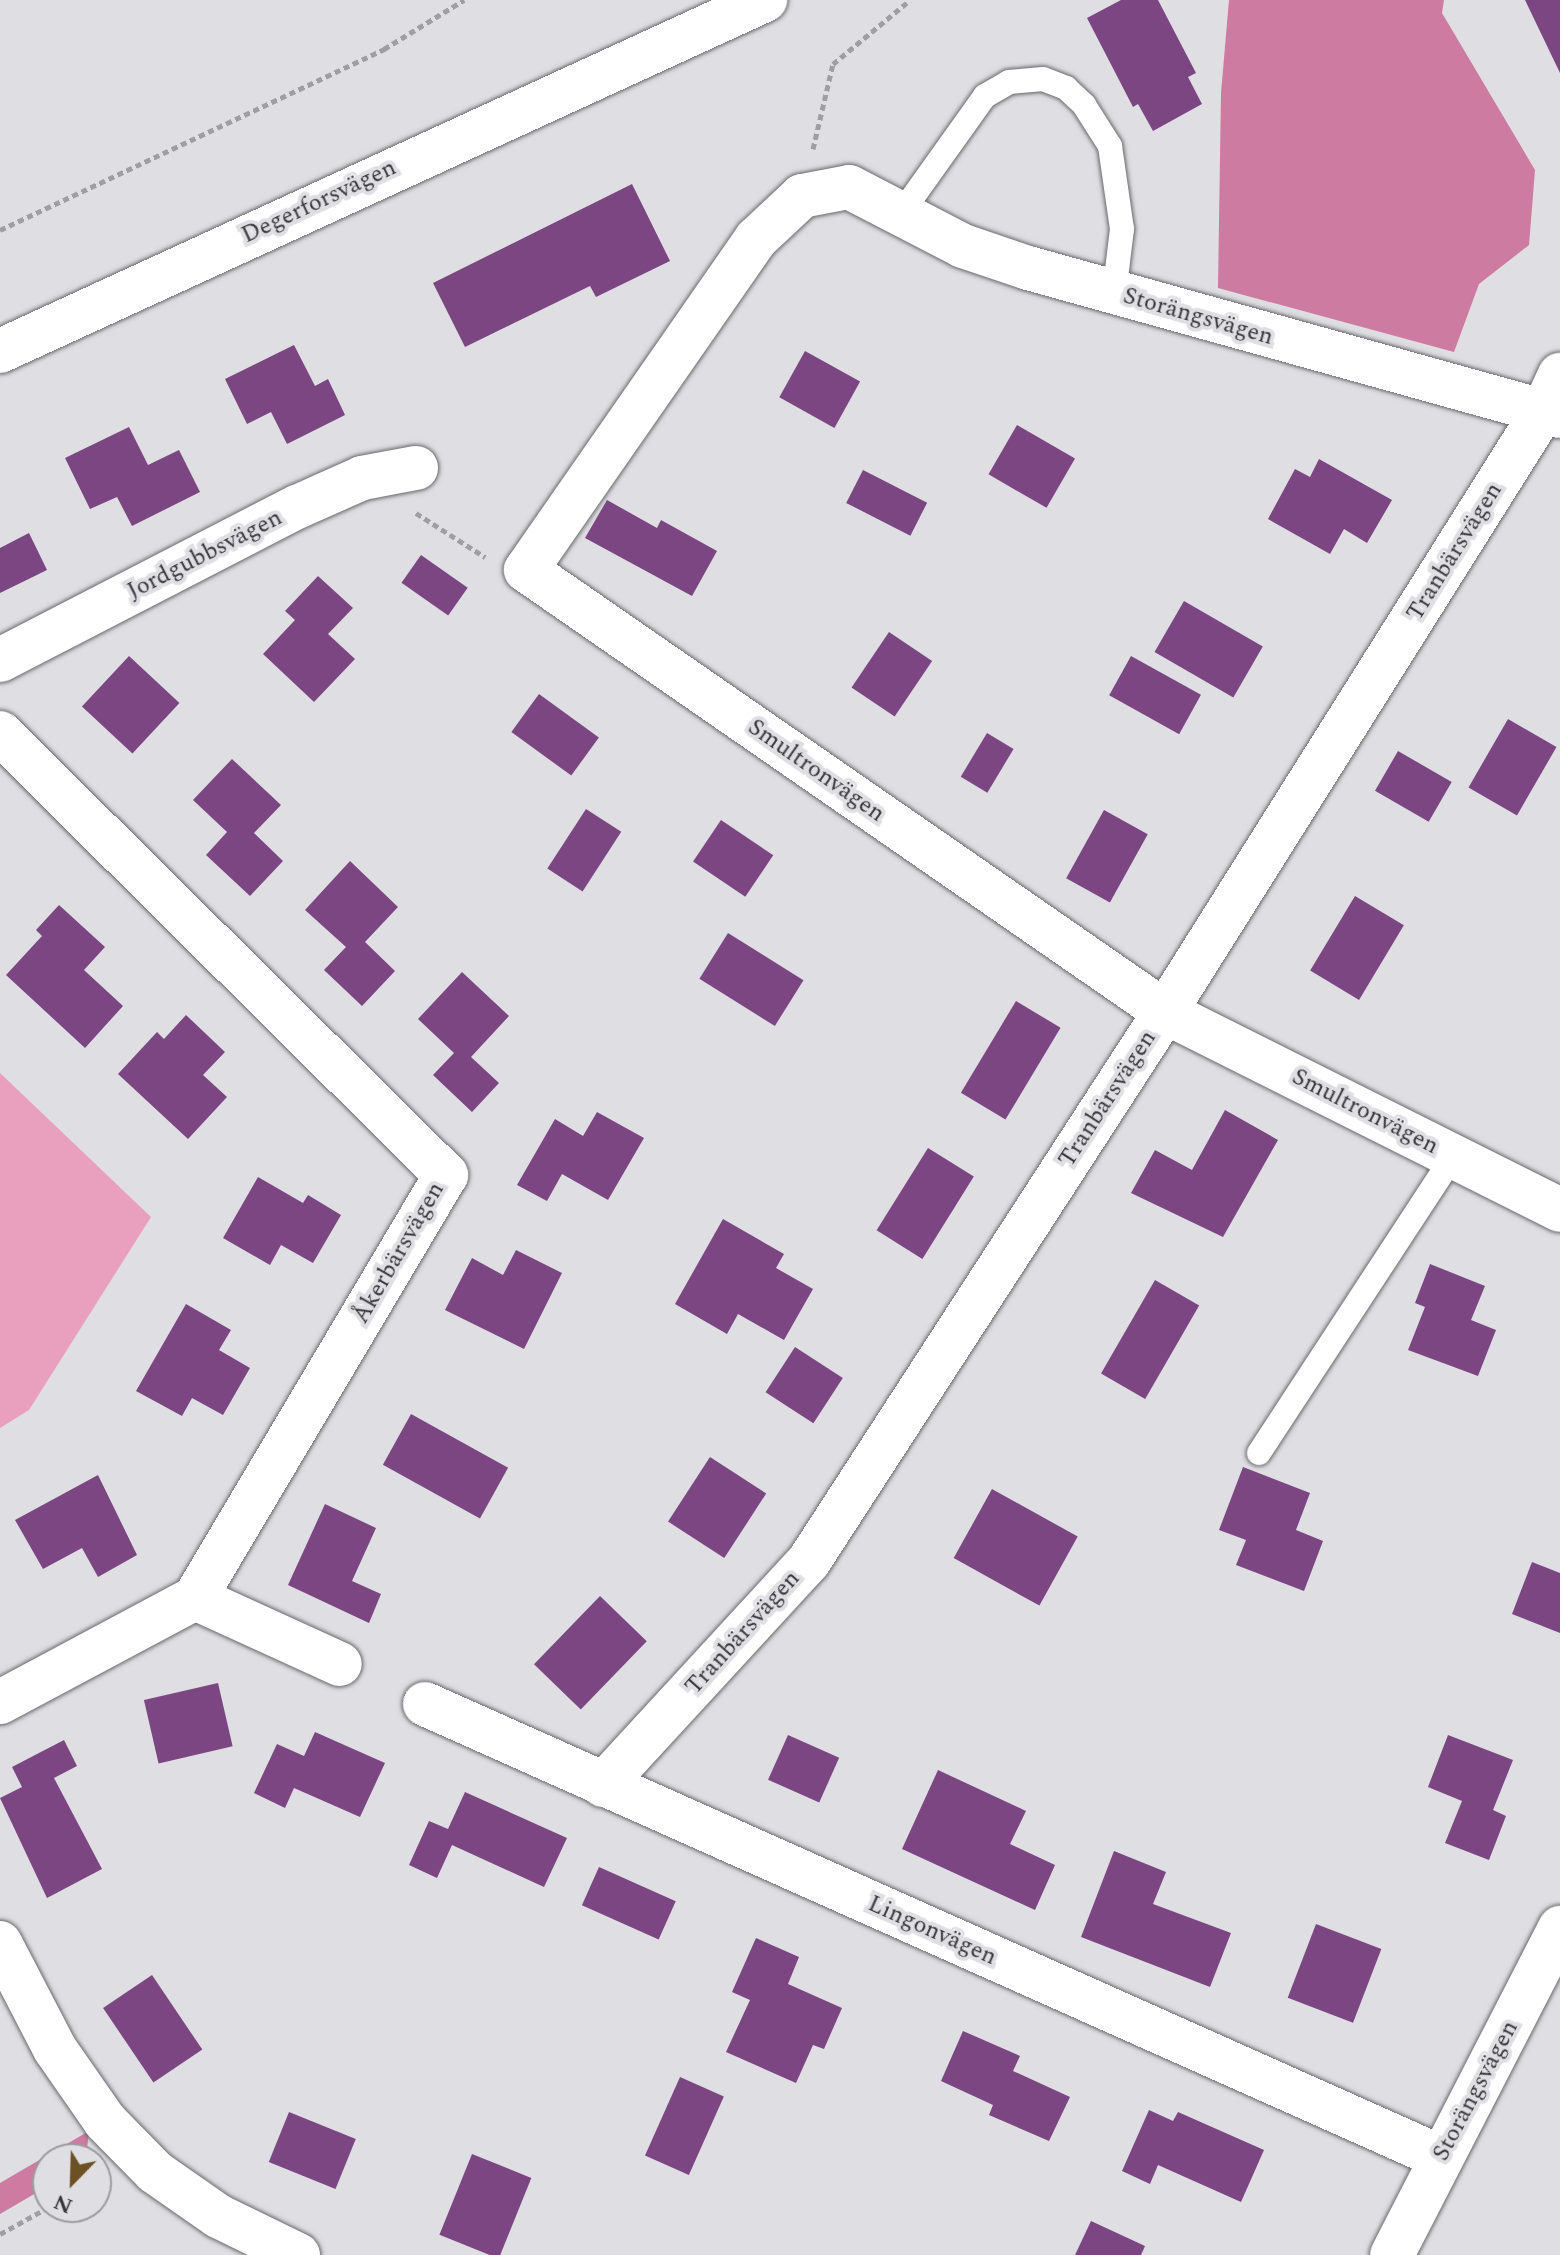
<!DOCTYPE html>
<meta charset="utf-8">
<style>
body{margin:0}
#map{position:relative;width:1560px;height:2255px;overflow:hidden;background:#dfdee3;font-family:Spectral,serif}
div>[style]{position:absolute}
.green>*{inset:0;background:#e9a0bf}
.forest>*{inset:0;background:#cd7ba0}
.building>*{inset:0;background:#7b4682;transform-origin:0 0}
.path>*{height:5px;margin-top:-2.5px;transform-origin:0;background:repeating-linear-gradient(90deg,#9f9fa2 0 6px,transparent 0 10px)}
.roads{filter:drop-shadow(0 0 2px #69696d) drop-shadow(0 0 2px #69696d)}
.service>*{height:24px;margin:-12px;padding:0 12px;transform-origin:12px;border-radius:12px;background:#fff}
.minor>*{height:44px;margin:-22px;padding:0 22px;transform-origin:22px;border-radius:22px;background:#fff}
.secondary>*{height:44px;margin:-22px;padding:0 22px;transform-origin:22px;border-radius:22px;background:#fff}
span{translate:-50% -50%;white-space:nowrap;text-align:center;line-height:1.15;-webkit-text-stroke:8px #dfdee3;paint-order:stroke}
.street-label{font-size:24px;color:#373739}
.north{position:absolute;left:32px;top:2143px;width:80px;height:80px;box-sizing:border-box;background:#dfdee3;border:2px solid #9c9b9f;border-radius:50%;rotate:203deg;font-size:22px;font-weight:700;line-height:32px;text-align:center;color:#373739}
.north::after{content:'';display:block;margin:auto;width:28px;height:36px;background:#6b5123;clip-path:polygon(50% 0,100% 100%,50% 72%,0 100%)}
</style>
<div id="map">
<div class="green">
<i style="clip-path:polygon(0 1073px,151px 1217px,29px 1410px,0 1428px)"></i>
</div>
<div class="forest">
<i style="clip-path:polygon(1229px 0,1444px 0,1442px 13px,1535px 170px,1529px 245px,1479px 284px,1454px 352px,1218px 288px,1221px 93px)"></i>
<i style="clip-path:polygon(89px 2131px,86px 2159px,48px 2159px,48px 2186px,0 2214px,0 2183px)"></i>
</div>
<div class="building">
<i style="clip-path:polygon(1121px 0,1158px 0,1196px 73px,1188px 77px,1202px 104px,1153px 131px,1138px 104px,1133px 107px,1087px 18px)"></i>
<i style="clip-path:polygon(1525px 0,1560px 0,1560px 73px)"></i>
<i style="clip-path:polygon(632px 184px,670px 261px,596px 297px,590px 286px,465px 347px,433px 283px)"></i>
<i style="clip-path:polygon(294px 345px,315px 386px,328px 379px,345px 415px,287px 444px,271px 412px,247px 424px,225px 379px)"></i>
<i style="left:805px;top:351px;width:63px;height:53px;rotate:29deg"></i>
<i style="left:1017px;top:425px;width:67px;height:57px;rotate:30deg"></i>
<i style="clip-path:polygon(129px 427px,148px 465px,179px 450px,200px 492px,132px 526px,117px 497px,90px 509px,65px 458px)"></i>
<i style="clip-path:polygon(1319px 459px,1392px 500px,1367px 543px,1344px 529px,1330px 554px,1268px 519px,1295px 469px,1310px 477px)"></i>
<i style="left:863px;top:470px;width:72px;height:37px;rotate:27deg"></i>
<i style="clip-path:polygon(607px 500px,657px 528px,661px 520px,717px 551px,692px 596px,585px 538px)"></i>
<i style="clip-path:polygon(29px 533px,47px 570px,0 593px,0 548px)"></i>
<i style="left:421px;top:555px;width:57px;height:34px;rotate:35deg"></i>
<i style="clip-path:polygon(318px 576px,353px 608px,328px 634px,355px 659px,314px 702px,263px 654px,295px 620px,285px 611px)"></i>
<i style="left:1184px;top:601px;width:91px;height:59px;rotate:30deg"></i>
<i style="left:889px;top:632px;width:52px;height:67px;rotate:34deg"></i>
<i style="left:129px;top:656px;width:69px;height:69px;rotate:43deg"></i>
<i style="left:1131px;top:656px;width:80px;height:45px;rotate:29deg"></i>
<i style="left:539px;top:694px;width:74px;height:47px;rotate:36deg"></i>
<i style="left:1508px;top:719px;width:56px;height:79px;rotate:30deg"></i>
<i style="left:987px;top:733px;width:31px;height:51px;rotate:31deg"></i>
<i style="left:1398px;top:751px;width:62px;height:46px;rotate:30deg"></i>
<i style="clip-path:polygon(232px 759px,281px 805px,254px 833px,283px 861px,250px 896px,206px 855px,227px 832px,193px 800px)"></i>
<i style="left:586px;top:809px;width:42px;height:71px;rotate:33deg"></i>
<i style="left:1104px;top:810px;width:50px;height:78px;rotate:29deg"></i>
<i style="left:721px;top:820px;width:63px;height:50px;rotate:34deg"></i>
<i style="clip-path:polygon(350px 861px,398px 907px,365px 942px,395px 971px,362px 1006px,324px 970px,346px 947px,305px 910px)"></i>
<i style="left:1355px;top:896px;width:57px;height:87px;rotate:31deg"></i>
<i style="clip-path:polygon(59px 905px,105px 947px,84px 970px,123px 1006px,85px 1048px,6px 975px,42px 936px,36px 930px)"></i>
<i style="left:728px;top:933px;width:89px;height:54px;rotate:32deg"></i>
<i style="clip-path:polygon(462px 972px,509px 1016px,471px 1057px,499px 1083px,472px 1112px,433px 1075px,454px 1053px,418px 1019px)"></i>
<i style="left:1016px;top:1001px;width:52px;height:107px;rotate:31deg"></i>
<i style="clip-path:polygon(186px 1015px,225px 1052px,203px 1075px,227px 1097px,188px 1139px,118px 1074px,157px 1032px,164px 1039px)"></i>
<i style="clip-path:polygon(1225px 1110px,1278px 1140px,1223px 1237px,1131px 1193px,1155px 1150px,1192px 1170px)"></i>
<i style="clip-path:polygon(597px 1112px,644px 1138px,608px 1200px,562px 1174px,547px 1201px,517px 1185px,555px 1119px,583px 1136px)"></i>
<i style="left:928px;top:1148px;width:54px;height:97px;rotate:32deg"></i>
<i style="clip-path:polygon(258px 1177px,303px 1203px,308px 1195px,341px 1215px,313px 1263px,281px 1245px,270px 1265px,223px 1238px)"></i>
<i style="clip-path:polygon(723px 1219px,784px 1254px,776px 1268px,813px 1289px,784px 1340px,738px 1314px,727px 1334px,675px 1304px)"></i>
<i style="clip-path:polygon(516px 1250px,562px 1273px,524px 1349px,445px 1310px,472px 1258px,503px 1275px)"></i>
<i style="clip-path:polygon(1430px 1264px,1485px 1286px,1471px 1320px,1496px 1330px,1478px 1376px,1408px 1350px,1425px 1307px,1415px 1303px)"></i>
<i style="left:1155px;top:1280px;width:51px;height:108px;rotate:30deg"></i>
<i style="clip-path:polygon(186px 1304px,231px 1330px,219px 1350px,250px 1368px,223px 1415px,192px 1398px,182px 1416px,136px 1391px)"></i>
<i style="left:795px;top:1347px;width:57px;height:54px;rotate:33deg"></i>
<i style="left:411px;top:1414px;width:111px;height:58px;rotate:29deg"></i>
<i style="left:710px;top:1457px;width:67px;height:77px;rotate:33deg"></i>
<i style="clip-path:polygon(1243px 1467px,1310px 1493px,1296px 1530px,1323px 1541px,1304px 1591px,1236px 1565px,1246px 1540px,1219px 1530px)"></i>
<i style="clip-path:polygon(98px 1475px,137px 1555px,98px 1577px,82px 1548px,43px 1569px,15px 1520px)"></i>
<i style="left:992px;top:1489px;width:98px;height:79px;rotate:29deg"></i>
<i style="clip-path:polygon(325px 1504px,376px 1528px,352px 1581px,381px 1594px,369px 1623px,288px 1585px)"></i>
<i style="clip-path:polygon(1532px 1562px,1560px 1573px,1560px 1633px,1512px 1614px)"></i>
<i style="left:600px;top:1596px;width:65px;height:95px;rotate:44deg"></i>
<i style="left:218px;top:1683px;width:65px;height:76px;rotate:77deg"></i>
<i style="clip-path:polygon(315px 1732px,385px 1763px,360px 1817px,294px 1788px,285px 1808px,254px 1793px,277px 1744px,304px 1756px)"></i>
<i style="left:788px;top:1735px;width:56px;height:49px;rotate:24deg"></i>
<i style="clip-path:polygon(1448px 1735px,1513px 1760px,1493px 1810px,1506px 1816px,1489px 1860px,1445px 1843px,1462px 1801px,1428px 1787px)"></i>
<i style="clip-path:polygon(64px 1740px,77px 1766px,54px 1778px,102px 1869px,47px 1898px,0 1798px,22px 1787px,12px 1767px)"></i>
<i style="clip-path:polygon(938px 1770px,1026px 1811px,1010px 1844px,1055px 1865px,1035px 1910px,902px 1849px)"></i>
<i style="clip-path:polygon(465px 1792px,567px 1838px,544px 1887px,452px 1845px,437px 1878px,409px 1865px,429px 1821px,448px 1829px)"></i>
<i style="clip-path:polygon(1114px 1851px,1166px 1872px,1153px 1904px,1231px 1933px,1210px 1987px,1081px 1937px)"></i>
<i style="left:599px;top:1867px;width:84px;height:42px;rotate:24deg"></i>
<i style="left:1316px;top:1924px;width:70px;height:79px;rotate:21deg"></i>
<i style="clip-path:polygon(756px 1938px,799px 1957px,788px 1984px,842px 2008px,824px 2049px,813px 2045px,796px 2083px,726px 2052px,750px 2000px,732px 1992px)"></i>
<i style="left:152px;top:1975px;width:90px;height:59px;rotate:56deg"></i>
<i style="clip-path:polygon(963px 2031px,1020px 2056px,1013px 2071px,1070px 2097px,1049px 2141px,989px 2115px,993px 2105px,941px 2081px)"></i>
<i style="left:680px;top:2077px;width:48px;height:86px;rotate:24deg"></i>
<i style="clip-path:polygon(1149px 2110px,1173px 2121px,1178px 2112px,1264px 2150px,1241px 2202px,1158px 2165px,1150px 2184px,1122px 2171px)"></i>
<i style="left:289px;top:2112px;width:72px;height:54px;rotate:22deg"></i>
<i style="left:472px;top:2154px;width:64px;height:87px;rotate:22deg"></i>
<i style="clip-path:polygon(1091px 2221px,1145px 2246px,1141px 2255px,1075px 2255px)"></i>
</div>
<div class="path">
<i style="left:813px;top:149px;width:87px;rotate:-76.8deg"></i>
<i style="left:833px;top:64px;width:100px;rotate:-39.7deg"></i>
<i style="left:0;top:230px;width:425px;rotate:-25.2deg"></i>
<i style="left:384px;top:49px;width:94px;rotate:-31.5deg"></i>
<i style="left:416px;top:513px;width:82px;rotate:32.5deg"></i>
<i style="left:0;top:2234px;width:56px;rotate:-28.9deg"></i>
</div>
<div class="roads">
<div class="service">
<i style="left:900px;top:215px;width:146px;rotate:-54.5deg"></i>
<i style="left:985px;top:96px;width:28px;rotate:-30deg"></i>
<i style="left:1009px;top:82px;width:34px;rotate:-5deg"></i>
<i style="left:1043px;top:79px;width:25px;rotate:21deg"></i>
<i style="left:1066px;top:88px;width:25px;rotate:43deg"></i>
<i style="left:1084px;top:105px;width:49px;rotate:57.6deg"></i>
<i style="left:1110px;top:146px;width:84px;rotate:81.8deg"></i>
<i style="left:1122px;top:229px;width:65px;rotate:97deg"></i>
<i style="left:1259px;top:1453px;width:355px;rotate:-56.8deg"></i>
</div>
<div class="minor">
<i style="left:1560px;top:416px;width:552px;rotate:-164.45deg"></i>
<i style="left:1028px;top:268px;width:69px;rotate:-161.3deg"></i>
<i style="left:963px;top:246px;width:128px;rotate:-152.6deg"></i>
<i style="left:849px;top:187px;width:48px;rotate:169.2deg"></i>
<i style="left:802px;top:196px;width:63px;rotate:136.9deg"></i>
<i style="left:756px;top:239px;width:403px;rotate:124.8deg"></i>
<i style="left:526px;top:570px;width:777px;rotate:34.67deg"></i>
<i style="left:1165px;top:1012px;width:442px;rotate:26.6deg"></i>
<i style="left:0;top:660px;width:334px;rotate:-27.3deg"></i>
<i style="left:297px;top:507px;width:71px;rotate:-24deg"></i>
<i style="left:362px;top:478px;width:55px;rotate:-10.5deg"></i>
<i style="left:0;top:733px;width:628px;rotate:44.74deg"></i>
<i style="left:446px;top:1175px;width:492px;rotate:120.7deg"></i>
<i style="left:195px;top:1598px;width:221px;rotate:151.9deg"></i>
<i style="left:195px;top:1598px;width:159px;rotate:24.5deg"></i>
<i style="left:425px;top:1704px;width:1112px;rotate:24.05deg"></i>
<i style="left:603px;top:1785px;width:304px;rotate:-47.4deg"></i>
<i style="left:809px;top:1561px;width:654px;rotate:-57.04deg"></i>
<i style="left:1165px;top:1012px;width:710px;rotate:-57.83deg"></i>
<i style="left:1543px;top:411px;width:40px;rotate:-65deg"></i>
<i style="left:0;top:1943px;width:119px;rotate:62.6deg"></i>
<i style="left:55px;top:2049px;width:88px;rotate:55.2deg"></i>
<i style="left:105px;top:2121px;width:71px;rotate:45.6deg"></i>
<i style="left:155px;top:2172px;width:77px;rotate:34.9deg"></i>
<i style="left:218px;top:2216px;width:89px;rotate:26deg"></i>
<i style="left:1392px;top:2255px;width:368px;rotate:-62.8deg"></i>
</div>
<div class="secondary">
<i style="left:0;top:351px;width:842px;rotate:-24.65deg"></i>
</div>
</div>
<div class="street-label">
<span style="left:319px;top:202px;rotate:-25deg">Degerforsvägen</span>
<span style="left:1198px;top:317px;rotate:16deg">Storängsvägen</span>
<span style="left:1455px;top:552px;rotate:-58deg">Tranbärsvägen</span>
<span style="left:205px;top:555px;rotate:-27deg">Jordgubbsvägen</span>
<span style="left:816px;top:771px;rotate:35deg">Smultronvägen</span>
<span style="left:1108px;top:1099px;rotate:-57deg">Tranbärsvägen</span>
<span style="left:1365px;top:1112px;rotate:27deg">Smultronvägen</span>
<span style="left:399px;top:1253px;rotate:-60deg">Åkerbärsvägen</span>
<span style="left:743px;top:1633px;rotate:-48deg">Tranbärsvägen</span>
<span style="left:932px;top:1931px;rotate:24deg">Lingonvägen</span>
<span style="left:1476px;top:2091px;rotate:-62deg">Storängsvägen</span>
</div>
<div class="north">N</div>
</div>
